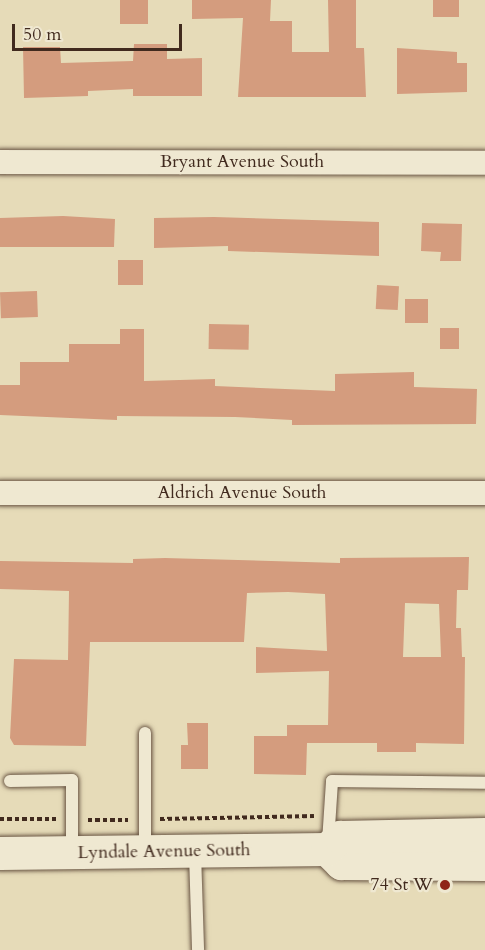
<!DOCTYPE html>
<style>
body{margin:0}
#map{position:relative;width:485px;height:950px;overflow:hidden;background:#e6dbb8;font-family:Cardo,serif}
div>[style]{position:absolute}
.building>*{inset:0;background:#d49c7e;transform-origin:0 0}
.path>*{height:4px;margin-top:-2px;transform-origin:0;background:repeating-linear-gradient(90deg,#412a1e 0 4.5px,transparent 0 7.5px)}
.roads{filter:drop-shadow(0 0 2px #6a5644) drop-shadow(0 0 2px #6a5644)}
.lane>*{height:12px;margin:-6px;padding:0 6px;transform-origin:6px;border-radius:6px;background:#efe8d1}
.street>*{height:24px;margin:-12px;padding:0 12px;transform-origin:12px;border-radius:12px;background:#efe8d1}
.secondary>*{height:33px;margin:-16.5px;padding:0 16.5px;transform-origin:16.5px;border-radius:16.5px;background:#efe8d1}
.dots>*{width:16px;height:16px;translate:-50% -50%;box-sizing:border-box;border:3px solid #efe8d1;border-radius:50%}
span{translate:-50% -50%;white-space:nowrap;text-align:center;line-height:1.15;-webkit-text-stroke:4.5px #efe8d1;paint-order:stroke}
.street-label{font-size:18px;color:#412a1e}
.poi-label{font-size:18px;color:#412a1e}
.right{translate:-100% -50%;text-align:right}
.scale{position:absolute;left:12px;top:24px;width:170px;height:27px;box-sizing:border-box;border:3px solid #412a1e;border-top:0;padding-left:8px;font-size:18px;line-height:21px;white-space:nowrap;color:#412a1e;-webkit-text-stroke:4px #efe8d1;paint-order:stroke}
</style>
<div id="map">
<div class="building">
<i style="left:120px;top:0;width:28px;height:24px"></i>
<i style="clip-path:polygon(192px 0,271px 0,270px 21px,292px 21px,292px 52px,329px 52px,328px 0,356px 0,356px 48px,364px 48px,366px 97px,238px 97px,243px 18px,192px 19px)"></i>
<i style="left:433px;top:0;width:26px;height:17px"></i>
<i style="clip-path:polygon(134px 44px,167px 44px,167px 59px,202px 58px,202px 96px,133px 96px,133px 89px,88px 91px,88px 96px,24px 98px,23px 47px,60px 47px,61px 63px,133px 61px)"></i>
<i style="clip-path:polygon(397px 48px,457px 52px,457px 63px,467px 63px,467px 92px,397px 94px)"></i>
<i style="clip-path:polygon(63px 216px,115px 219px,114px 247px,0 247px,0 218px)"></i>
<i style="clip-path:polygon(214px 217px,379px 222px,379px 256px,228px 251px,228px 246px,154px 248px,154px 218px)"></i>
<i style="clip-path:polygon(422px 223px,462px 224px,461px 261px,440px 261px,441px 252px,421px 251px)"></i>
<i style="left:118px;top:260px;width:25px;height:25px"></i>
<i style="left:377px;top:285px;width:22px;height:24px;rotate:3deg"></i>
<i style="left:37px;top:291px;width:26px;height:37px;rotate:88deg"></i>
<i style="left:405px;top:299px;width:23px;height:24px"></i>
<i style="left:209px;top:324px;width:40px;height:25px;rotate:1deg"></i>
<i style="left:440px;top:328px;width:19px;height:21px"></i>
<i style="clip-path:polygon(120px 329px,144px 329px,144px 381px,215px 379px,215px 386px,335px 391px,335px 374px,414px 372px,414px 387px,477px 389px,476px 424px,292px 425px,292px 420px,235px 417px,117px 416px,117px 420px,0 415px,0 385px,20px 385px,20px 362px,69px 362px,69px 344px,120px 344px)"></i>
<i style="clip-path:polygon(evenodd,469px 557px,468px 590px,457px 590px,456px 628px,461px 628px,462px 657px,465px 657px,464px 744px,416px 743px,416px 752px,377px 752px,377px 743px,307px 743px,306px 775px,254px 774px,254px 736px,287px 736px,287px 725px,328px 725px,329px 671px,256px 673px,256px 647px,327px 651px,325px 594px,288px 592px,247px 593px,244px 642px,90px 642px,86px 746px,14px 745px,10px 738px,14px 659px,68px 660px,69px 591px,0 589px,0 561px,133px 563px,133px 559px,165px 558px,340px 563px,340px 558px,469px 557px,405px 603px,439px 604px,441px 657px,403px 657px,405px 603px)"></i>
<i style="clip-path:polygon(187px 723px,208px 723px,208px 769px,181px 769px,181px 745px,188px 745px)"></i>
</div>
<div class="path">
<i style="left:0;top:819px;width:56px"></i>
<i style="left:160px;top:819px;width:154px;rotate:-1.1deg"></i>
<i style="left:88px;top:820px;width:40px"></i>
</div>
<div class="roads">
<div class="lane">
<i style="left:10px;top:781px;width:62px;rotate:-0.9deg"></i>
<i style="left:72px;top:780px;width:71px;rotate:90deg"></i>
<i style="left:328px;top:842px;width:61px;rotate:-86.2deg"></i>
<i style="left:332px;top:781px;width:153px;rotate:0.7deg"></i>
<i style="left:145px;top:849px;width:116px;rotate:-90deg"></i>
<i style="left:195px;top:853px;width:97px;rotate:88.2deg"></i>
</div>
<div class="street">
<i style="left:0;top:162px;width:485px;rotate:0.1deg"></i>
<i style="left:0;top:493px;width:485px"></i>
</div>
<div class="secondary">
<i style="left:327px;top:849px;width:20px;rotate:45deg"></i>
<i style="left:341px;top:863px;width:144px;rotate:0.4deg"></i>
<i style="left:0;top:853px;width:327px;rotate:-0.7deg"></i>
<i style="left:327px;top:849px;width:18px;rotate:-43deg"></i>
<i style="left:340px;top:837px;width:145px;rotate:-1.2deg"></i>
</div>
</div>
<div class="dots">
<i style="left:445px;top:885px;background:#8f2418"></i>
</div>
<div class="street-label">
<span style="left:242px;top:162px">Bryant Avenue South</span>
<span style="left:242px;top:493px">Aldrich Avenue South</span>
<span style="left:164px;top:852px;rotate:-1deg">Lyndale Avenue South</span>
</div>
<div class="poi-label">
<span class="right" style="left:433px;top:885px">74 St W</span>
</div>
<div class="scale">50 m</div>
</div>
